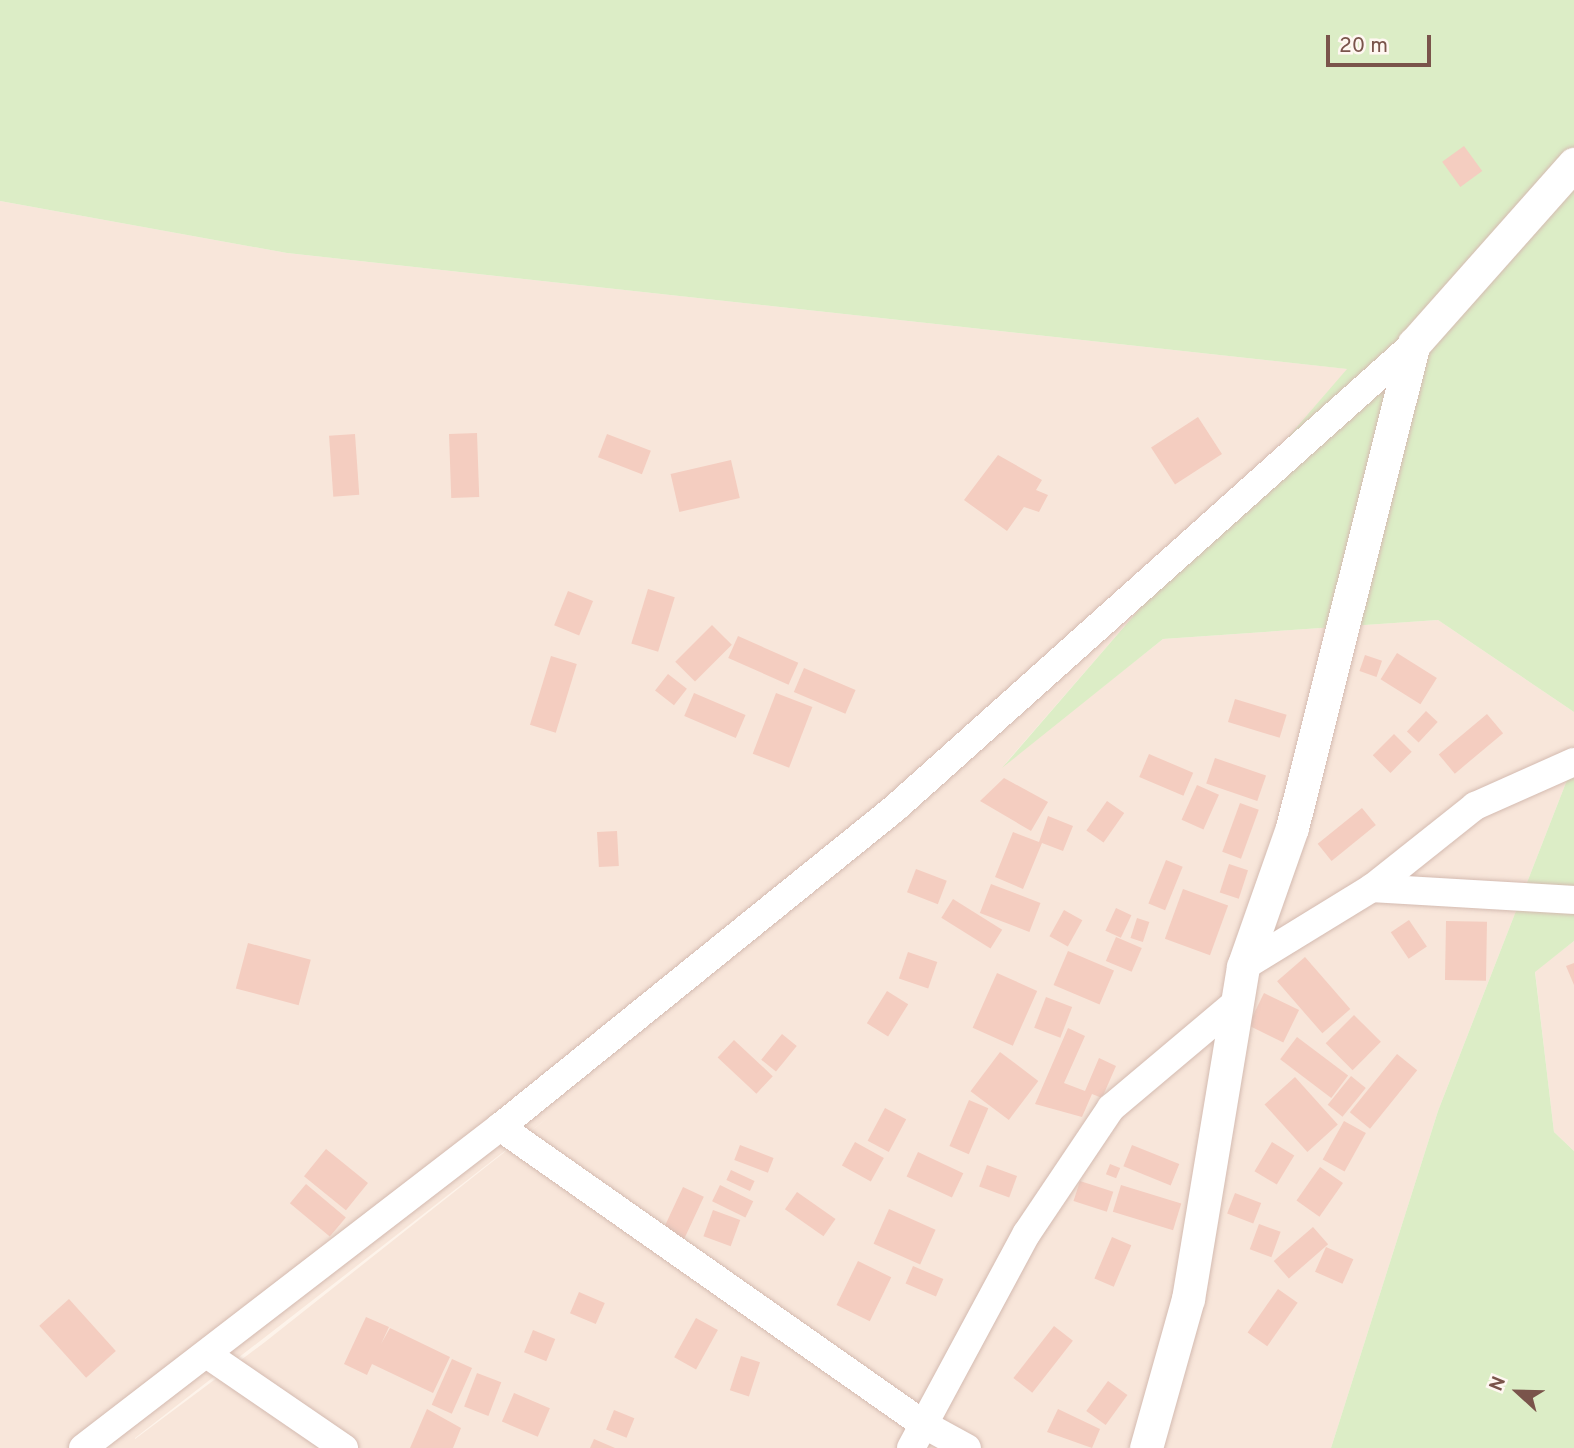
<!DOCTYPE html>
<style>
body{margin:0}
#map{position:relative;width:1574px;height:1448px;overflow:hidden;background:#fdf3ea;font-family:Overpass,sans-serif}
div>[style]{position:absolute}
.residential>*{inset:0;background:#f8e6da}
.green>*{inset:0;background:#dcedc6}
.building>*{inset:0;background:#f4cdc0;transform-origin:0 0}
.roads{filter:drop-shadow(0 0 2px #d4bbb1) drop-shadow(0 0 2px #d4bbb1)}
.minor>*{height:28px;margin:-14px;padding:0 14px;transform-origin:14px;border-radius:14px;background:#fff}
.tertiary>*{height:33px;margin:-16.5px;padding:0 16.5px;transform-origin:16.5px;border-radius:16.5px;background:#fff}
span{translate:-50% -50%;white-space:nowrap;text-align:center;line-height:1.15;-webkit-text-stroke:6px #fff7f1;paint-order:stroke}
.north{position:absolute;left:1483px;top:1357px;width:70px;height:70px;-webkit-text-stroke:5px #fff7f1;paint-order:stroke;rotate:292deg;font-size:19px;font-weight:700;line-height:28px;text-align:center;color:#7a544b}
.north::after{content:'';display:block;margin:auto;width:24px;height:32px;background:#7a544b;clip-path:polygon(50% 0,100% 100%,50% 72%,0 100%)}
.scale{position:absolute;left:1326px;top:35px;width:105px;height:32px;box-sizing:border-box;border:4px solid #7a544b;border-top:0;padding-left:9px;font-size:21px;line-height:24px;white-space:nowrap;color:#7a544b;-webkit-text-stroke:5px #fff7f1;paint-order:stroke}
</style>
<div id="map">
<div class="residential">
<i style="clip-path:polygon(evenodd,0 201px,287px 253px,1348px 369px,1005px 764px,1163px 639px,1438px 620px,1574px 712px,1574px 762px,1438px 1111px,1331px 1448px,0 1448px,0 201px,550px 1116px,265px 1342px,135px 1439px,135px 1438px,550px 1116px)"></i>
<i style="clip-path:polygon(1574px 941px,1574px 1151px,1554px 1132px,1535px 971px)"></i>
</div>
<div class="green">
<i style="clip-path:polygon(0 0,1574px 0,1574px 712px,1438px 620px,1163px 639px,1002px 768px,1347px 369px,287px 253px,0 201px)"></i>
<i style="clip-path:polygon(1574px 762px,1574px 941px,1535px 972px,1554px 1132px,1574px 1151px,1574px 1448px,1331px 1448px,1438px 1111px)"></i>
</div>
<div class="building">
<i style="left:1464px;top:146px;width:31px;height:27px;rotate:54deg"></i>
<i style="left:1198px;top:417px;width:44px;height:56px;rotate:57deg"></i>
<i style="left:477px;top:433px;width:64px;height:28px;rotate:88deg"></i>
<i style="left:355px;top:434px;width:61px;height:26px;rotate:86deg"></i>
<i style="left:607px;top:434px;width:47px;height:25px;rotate:21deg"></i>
<i style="clip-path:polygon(998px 455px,1042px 480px,1036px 490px,1048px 495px,1039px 512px,1024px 507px,1007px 531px,964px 500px)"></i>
<i style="left:731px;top:460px;width:39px;height:62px;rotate:77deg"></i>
<i style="left:648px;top:589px;width:28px;height:57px;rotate:17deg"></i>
<i style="left:568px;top:591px;width:27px;height:37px;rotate:22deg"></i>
<i style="left:712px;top:625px;width:28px;height:52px;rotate:45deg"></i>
<i style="left:738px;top:636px;width:66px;height:24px;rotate:24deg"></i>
<i style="left:1397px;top:653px;width:47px;height:31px;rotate:32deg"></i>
<i style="left:1365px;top:655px;width:18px;height:17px;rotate:19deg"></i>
<i style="left:551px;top:656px;width:27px;height:72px;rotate:17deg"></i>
<i style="left:804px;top:668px;width:56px;height:26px;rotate:23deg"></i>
<i style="left:668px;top:674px;width:24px;height:21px;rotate:38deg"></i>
<i style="left:694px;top:693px;width:56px;height:25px;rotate:23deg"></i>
<i style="left:776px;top:693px;width:39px;height:65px;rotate:21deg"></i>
<i style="left:1235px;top:699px;width:54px;height:24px;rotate:17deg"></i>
<i style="left:1426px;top:711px;width:16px;height:28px;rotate:43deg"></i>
<i style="left:1487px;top:714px;width:25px;height:63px;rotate:50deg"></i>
<i style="left:1394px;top:734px;width:25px;height:30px;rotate:45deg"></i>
<i style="left:1149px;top:754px;width:48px;height:25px;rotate:23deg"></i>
<i style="left:1215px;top:758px;width:54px;height:27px;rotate:19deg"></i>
<i style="clip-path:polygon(1004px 778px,1048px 802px,1031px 831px,980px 801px)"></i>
<i style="left:1197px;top:785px;width:24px;height:38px;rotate:24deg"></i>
<i style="left:1107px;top:801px;width:21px;height:36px;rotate:35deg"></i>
<i style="left:1240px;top:803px;width:20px;height:52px;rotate:20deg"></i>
<i style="left:1362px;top:808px;width:22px;height:57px;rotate:51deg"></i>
<i style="clip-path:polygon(1048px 816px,1073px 826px,1063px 851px,1042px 843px,1023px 889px,995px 877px,1013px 832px,1039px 842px)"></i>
<i style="left:617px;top:831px;width:35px;height:20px;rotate:87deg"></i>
<i style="left:1166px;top:860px;width:18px;height:47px;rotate:22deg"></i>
<i style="left:1229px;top:864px;width:20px;height:30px;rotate:18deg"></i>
<i style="left:916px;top:869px;width:33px;height:25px;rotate:21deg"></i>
<i style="left:991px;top:884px;width:53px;height:31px;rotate:21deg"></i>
<i style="left:1183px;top:889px;width:48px;height:53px;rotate:20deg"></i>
<i style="left:953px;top:899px;width:58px;height:22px;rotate:32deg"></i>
<i style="left:1116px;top:908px;width:17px;height:25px;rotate:25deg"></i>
<i style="left:1064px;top:910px;width:21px;height:30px;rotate:29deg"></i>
<i style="left:1137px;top:918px;width:13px;height:21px;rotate:18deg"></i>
<i style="left:1409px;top:920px;width:32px;height:22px;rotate:56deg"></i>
<i style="left:1446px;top:921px;width:41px;height:59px;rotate:1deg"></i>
<i style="left:1116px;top:937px;width:28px;height:26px;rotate:23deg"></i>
<i style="left:248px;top:943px;width:65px;height:47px;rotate:15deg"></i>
<i style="left:1068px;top:951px;width:50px;height:37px;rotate:23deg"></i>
<i style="left:908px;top:952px;width:31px;height:28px;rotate:19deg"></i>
<i style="left:1305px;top:957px;width:69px;height:37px;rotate:49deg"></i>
<i style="clip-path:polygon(1574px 963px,1574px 985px,1566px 966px)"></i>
<i style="left:997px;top:973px;width:44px;height:60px;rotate:24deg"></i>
<i style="left:887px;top:991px;width:25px;height:38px;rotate:32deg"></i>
<i style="left:1264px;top:993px;width:39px;height:36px;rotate:26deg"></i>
<i style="left:1046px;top:997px;width:28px;height:33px;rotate:21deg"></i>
<i style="left:1354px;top:1015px;width:38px;height:40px;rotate:45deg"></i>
<i style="clip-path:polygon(1068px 1028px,1085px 1036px,1064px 1083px,1085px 1091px,1099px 1058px,1116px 1066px,1102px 1098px,1092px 1094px,1082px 1117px,1035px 1104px)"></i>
<i style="left:782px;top:1034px;width:19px;height:33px;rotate:39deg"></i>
<i style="left:1297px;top:1037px;width:64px;height:28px;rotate:37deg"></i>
<i style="left:734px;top:1040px;width:53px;height:24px;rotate:43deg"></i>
<i style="left:1000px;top:1052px;width:48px;height:49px;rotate:37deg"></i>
<i style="left:1397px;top:1054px;width:26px;height:75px;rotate:39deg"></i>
<i style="left:1351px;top:1076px;width:19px;height:37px;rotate:39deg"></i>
<i style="left:1295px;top:1077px;width:64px;height:41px;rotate:48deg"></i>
<i style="left:969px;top:1100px;width:21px;height:50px;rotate:23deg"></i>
<i style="left:885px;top:1108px;width:24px;height:37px;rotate:28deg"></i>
<i style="left:1344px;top:1121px;width:25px;height:44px;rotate:29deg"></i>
<i style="left:855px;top:1142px;width:33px;height:27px;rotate:29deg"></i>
<i style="left:1272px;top:1142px;width:26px;height:34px;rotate:31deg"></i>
<i style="left:740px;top:1145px;width:36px;height:16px;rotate:21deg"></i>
<i style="left:1132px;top:1145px;width:51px;height:23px;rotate:22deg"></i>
<i style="left:326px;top:1149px;width:54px;height:35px;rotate:39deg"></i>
<i style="left:918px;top:1152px;width:50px;height:27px;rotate:25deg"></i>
<i style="left:1110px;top:1164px;width:11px;height:11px;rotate:22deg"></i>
<i style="left:987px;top:1165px;width:32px;height:23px;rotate:20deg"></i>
<i style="left:1320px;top:1167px;width:28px;height:41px;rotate:35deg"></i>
<i style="left:731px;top:1170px;width:26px;height:11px;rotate:25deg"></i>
<i style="left:1080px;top:1181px;width:35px;height:21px;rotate:18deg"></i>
<i style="left:306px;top:1184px;width:52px;height:25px;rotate:40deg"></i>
<i style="left:720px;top:1185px;width:37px;height:18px;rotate:26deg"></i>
<i style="left:1121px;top:1185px;width:63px;height:28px;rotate:17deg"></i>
<i style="left:683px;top:1187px;width:23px;height:48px;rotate:25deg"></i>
<i style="left:797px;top:1192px;width:47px;height:21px;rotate:35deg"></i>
<i style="left:1235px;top:1193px;width:28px;height:22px;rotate:21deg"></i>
<i style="left:889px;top:1209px;width:51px;height:38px;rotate:24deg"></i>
<i style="left:713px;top:1210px;width:29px;height:28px;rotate:20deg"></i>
<i style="left:1259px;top:1224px;width:23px;height:27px;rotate:20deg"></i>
<i style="left:1313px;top:1227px;width:23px;height:52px;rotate:49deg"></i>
<i style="left:1112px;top:1237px;width:21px;height:45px;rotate:23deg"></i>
<i style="left:1326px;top:1247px;width:30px;height:27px;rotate:24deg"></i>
<i style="left:858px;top:1261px;width:37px;height:49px;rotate:26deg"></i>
<i style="left:913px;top:1266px;width:33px;height:19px;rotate:23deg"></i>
<i style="left:1278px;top:1289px;width:24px;height:53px;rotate:35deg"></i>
<i style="left:579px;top:1292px;width:28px;height:23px;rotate:23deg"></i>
<i style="left:69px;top:1299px;width:70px;height:40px;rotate:48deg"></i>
<i style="clip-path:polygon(366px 1317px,389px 1327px,381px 1344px,390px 1328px,450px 1357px,433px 1393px,372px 1364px,367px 1375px,344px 1364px)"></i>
<i style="left:696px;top:1318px;width:25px;height:45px;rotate:29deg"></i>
<i style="left:1054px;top:1326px;width:24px;height:66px;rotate:38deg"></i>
<i style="left:533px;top:1330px;width:24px;height:24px;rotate:22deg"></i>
<i style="left:741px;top:1356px;width:20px;height:36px;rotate:18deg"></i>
<i style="left:452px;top:1359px;width:22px;height:50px;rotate:24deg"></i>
<i style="left:477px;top:1373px;width:26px;height:36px;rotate:21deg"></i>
<i style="left:1108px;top:1381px;width:24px;height:37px;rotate:36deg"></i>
<i style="left:514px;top:1393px;width:39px;height:31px;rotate:23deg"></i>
<i style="clip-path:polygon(427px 1409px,461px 1428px,453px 1448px,410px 1448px)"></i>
<i style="clip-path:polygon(1058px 1409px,1100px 1429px,1092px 1448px,1047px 1432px)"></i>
<i style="left:614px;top:1410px;width:22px;height:21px;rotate:22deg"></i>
<i style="clip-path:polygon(594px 1439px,615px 1448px,590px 1448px)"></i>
</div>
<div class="roads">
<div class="minor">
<i style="left:1372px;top:888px;width:202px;rotate:3.4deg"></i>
<i style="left:1243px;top:967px;width:151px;rotate:-31.5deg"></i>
<i style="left:1372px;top:888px;width:132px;rotate:-38.5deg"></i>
<i style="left:1475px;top:806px;width:108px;rotate:-24deg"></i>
<i style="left:500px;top:1127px;width:517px;rotate:35.07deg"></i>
<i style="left:923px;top:1424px;width:50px;rotate:28.6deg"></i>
<i style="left:208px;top:1355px;width:165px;rotate:34.4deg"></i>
<i style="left:83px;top:1448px;width:526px;rotate:-37.59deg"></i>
<i style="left:500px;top:1127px;width:506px;rotate:-38.91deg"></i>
<i style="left:894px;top:809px;width:698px;rotate:-41.8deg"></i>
<i style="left:911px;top:1448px;width:244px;rotate:-61.7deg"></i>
<i style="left:1027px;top:1233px;width:151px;rotate:-56.1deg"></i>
<i style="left:1111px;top:1108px;width:166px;rotate:-40.1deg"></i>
</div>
<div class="tertiary">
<i style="left:1146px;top:1448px;width:155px;rotate:-74.3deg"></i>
<i style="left:1188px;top:1299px;width:337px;rotate:-80.6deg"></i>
<i style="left:1243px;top:967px;width:147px;rotate:-70.6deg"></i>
<i style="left:1292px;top:828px;width:499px;rotate:-75.9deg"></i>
<i style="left:1414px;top:344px;width:241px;rotate:-48.4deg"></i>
</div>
</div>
<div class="north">N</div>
<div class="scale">20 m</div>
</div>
